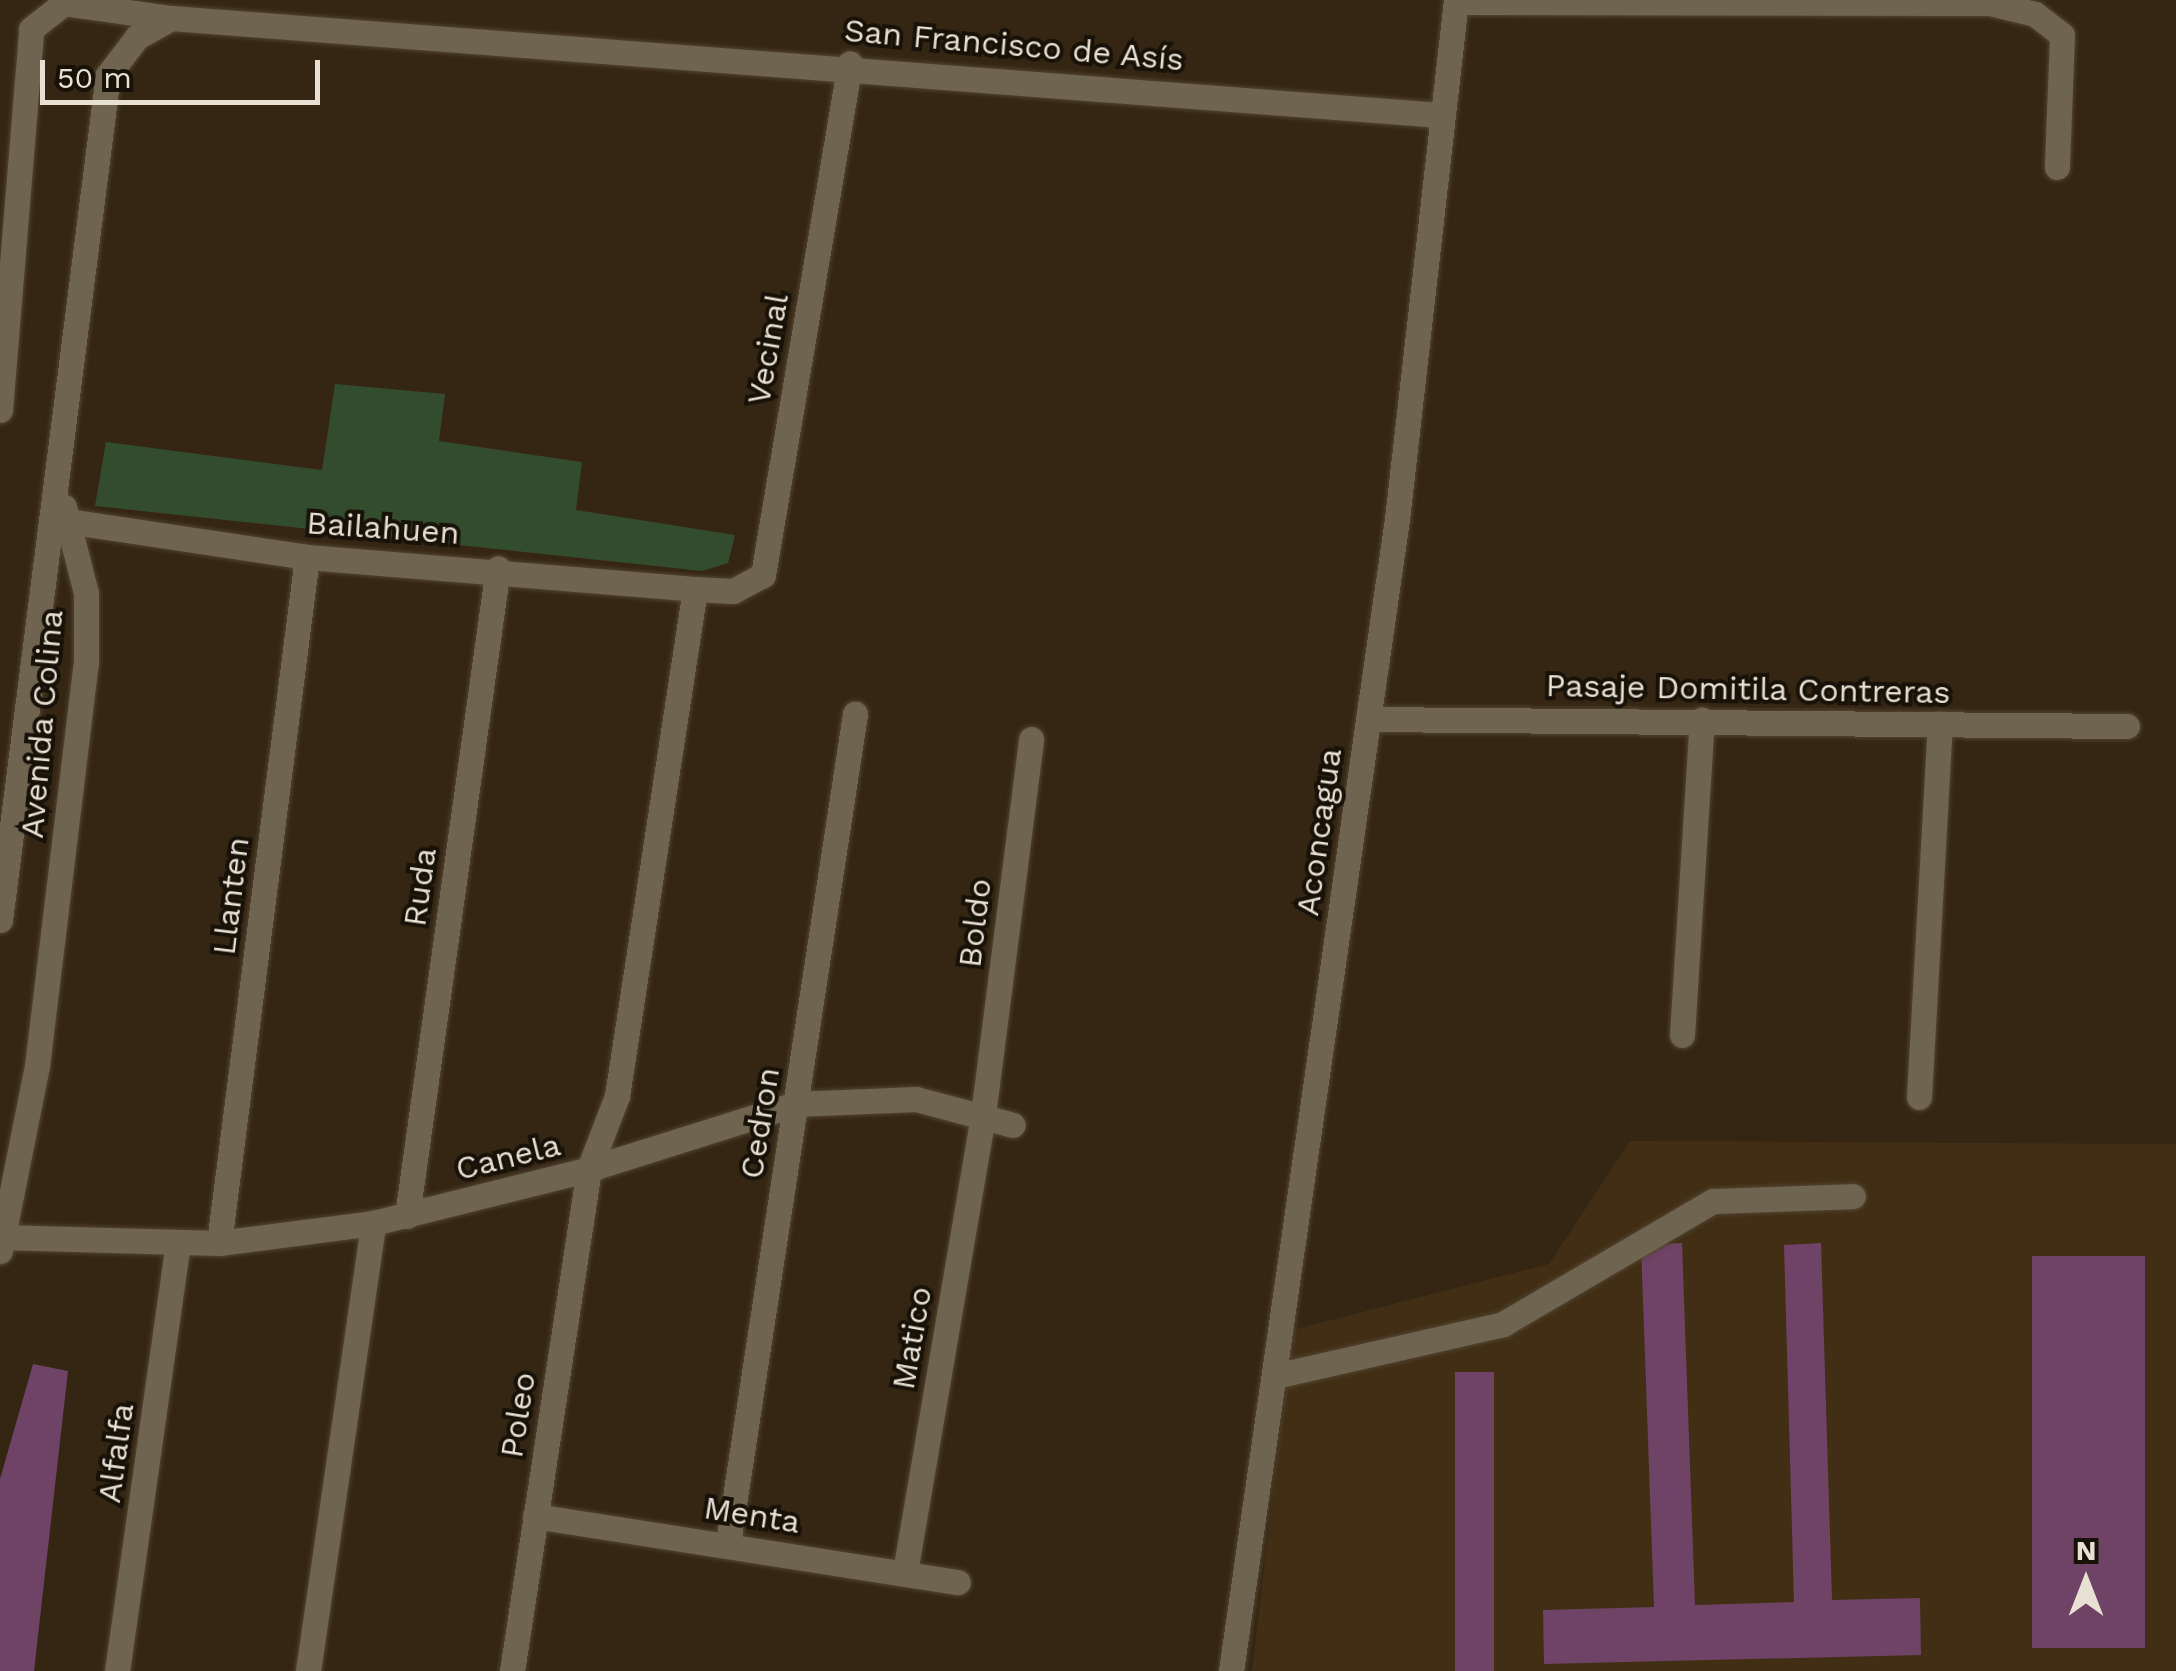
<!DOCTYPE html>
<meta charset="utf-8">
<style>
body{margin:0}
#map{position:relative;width:2176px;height:1671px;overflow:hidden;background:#352613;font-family:"Work Sans",sans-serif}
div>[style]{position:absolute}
.built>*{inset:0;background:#412e14}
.green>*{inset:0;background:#344c2e}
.building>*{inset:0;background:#6e4365;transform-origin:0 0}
.roads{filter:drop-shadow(0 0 2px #524432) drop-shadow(0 0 2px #524432)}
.minor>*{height:25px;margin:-12.5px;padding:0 12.5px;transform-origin:12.5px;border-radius:12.5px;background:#6f644f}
span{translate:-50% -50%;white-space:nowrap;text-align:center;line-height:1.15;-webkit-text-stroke:8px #171108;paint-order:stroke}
.street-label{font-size:32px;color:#e9e0d4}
.north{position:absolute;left:2036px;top:1531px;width:100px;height:100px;-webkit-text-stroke:8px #171108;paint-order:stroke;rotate:0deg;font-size:28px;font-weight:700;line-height:40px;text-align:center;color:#e9e0d4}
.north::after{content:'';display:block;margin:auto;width:35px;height:45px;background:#e9e0d4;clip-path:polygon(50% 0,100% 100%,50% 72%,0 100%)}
.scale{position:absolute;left:40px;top:60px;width:280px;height:45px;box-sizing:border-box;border:5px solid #e9e0d4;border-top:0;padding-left:12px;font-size:30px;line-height:35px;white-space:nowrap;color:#e9e0d4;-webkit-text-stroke:8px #171108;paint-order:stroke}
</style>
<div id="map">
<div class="built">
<i style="clip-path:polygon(1630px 1141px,2176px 1144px,2176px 1671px,1252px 1671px,1292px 1330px,1549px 1264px)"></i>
</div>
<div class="green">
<i style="clip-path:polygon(335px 384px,445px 394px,439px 441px,582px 462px,576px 510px,735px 535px,728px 563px,702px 571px,95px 506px,106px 442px,322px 470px)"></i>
</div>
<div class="building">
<i style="clip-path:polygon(1682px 1243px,1695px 1605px,1794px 1602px,1784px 1245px,1821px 1243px,1832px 1600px,1920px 1598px,1921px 1655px,1544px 1664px,1543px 1610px,1654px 1607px,1641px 1245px)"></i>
<i style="left:2145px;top:1256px;width:392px;height:113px;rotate:90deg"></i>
<i style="clip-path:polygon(33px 1364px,68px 1371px,34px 1671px,0 1671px,0 1479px)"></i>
<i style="left:1455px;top:1372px;width:39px;height:299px"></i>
</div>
<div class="roads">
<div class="minor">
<i style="left:1456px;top:2px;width:534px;rotate:0.11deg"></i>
<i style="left:1990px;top:3px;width:46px;rotate:13.7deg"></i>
<i style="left:2035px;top:14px;width:34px;rotate:38deg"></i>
<i style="left:2062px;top:35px;width:132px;rotate:92.2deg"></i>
<i style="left:0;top:410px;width:382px;rotate:-85.3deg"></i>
<i style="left:31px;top:29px;width:42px;rotate:-38.2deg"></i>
<i style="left:64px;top:3px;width:108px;rotate:8deg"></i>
<i style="left:67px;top:521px;width:243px;rotate:8.5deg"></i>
<i style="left:307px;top:557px;width:389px;rotate:4.7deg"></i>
<i style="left:695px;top:589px;width:38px;rotate:3deg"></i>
<i style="left:733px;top:591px;width:34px;rotate:-28deg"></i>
<i style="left:763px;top:575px;width:519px;rotate:-80.36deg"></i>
<i style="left:1368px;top:719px;width:759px;rotate:0.53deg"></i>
<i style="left:0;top:920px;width:852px;rotate:-82.72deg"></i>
<i style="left:108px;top:75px;width:48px;rotate:-52.7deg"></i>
<i style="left:137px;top:37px;width:39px;rotate:-29deg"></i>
<i style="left:171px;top:18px;width:1273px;rotate:4.37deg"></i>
<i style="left:1682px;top:1035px;width:316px;rotate:-86.4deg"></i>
<i style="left:1919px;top:1097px;width:374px;rotate:-86.8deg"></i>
<i style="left:407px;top:1216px;width:654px;rotate:-82.01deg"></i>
<i style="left:0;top:1237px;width:219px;rotate:1.6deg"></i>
<i style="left:219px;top:1243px;width:155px;rotate:-7.4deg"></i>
<i style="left:373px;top:1223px;width:223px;rotate:-14deg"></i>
<i style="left:589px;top:1169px;width:216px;rotate:-17.5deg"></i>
<i style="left:795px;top:1104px;width:121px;rotate:-2.4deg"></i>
<i style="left:916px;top:1099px;width:100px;rotate:15deg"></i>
<i style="left:219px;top:1243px;width:692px;rotate:-82.69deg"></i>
<i style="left:0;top:1251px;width:189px;rotate:-78.7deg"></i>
<i style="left:37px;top:1066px;width:406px;rotate:-83.1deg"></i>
<i style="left:86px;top:663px;width:70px;rotate:-90deg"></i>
<i style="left:86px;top:593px;width:89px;rotate:-104.3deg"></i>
<i style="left:1275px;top:1376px;width:234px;rotate:-12.8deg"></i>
<i style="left:1503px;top:1324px;width:243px;rotate:-30.4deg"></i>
<i style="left:1713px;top:1201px;width:140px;rotate:-2deg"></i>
<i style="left:535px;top:1516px;width:428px;rotate:8.9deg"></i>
<i style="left:728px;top:1543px;width:839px;rotate:-81.29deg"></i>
<i style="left:905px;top:1572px;width:464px;rotate:-80.3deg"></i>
<i style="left:983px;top:1115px;width:379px;rotate:-82.7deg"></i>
<i style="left:117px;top:1671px;width:432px;rotate:-81.9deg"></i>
<i style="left:308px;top:1671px;width:453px;rotate:-81.7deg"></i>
<i style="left:512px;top:1671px;width:508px;rotate:-81.28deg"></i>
<i style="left:589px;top:1169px;width:78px;rotate:-69deg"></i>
<i style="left:617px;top:1096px;width:513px;rotate:-81.25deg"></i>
<i style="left:1231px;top:1671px;width:1164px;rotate:-81.8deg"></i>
<i style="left:1397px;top:519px;width:522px;rotate:-83.51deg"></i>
</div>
</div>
<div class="street-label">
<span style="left:1014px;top:45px;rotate:5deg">San Francisco de Asís</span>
<span style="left:768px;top:349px;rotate:-80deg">Vecinal</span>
<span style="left:383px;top:528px;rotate:4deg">Bailahuen</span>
<span style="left:1748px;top:689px;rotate:1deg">Pasaje Domitila Contreras</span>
<span style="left:42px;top:724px;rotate:-85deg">Avenida Colina</span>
<span style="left:1319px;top:832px;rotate:-82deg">Aconcagua</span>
<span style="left:420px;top:887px;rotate:-82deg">Ruda</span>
<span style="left:231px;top:896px;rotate:-83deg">Llanten</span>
<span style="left:975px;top:923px;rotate:-83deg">Boldo</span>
<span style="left:760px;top:1123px;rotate:-81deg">Cedron</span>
<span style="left:508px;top:1157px;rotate:-14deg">Canela</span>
<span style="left:912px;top:1338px;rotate:-80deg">Matico</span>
<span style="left:518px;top:1415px;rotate:-81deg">Poleo</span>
<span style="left:116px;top:1453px;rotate:-82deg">Alfalfa</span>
<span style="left:752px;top:1515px;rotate:9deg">Menta</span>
</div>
<div class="north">N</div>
<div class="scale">50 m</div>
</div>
